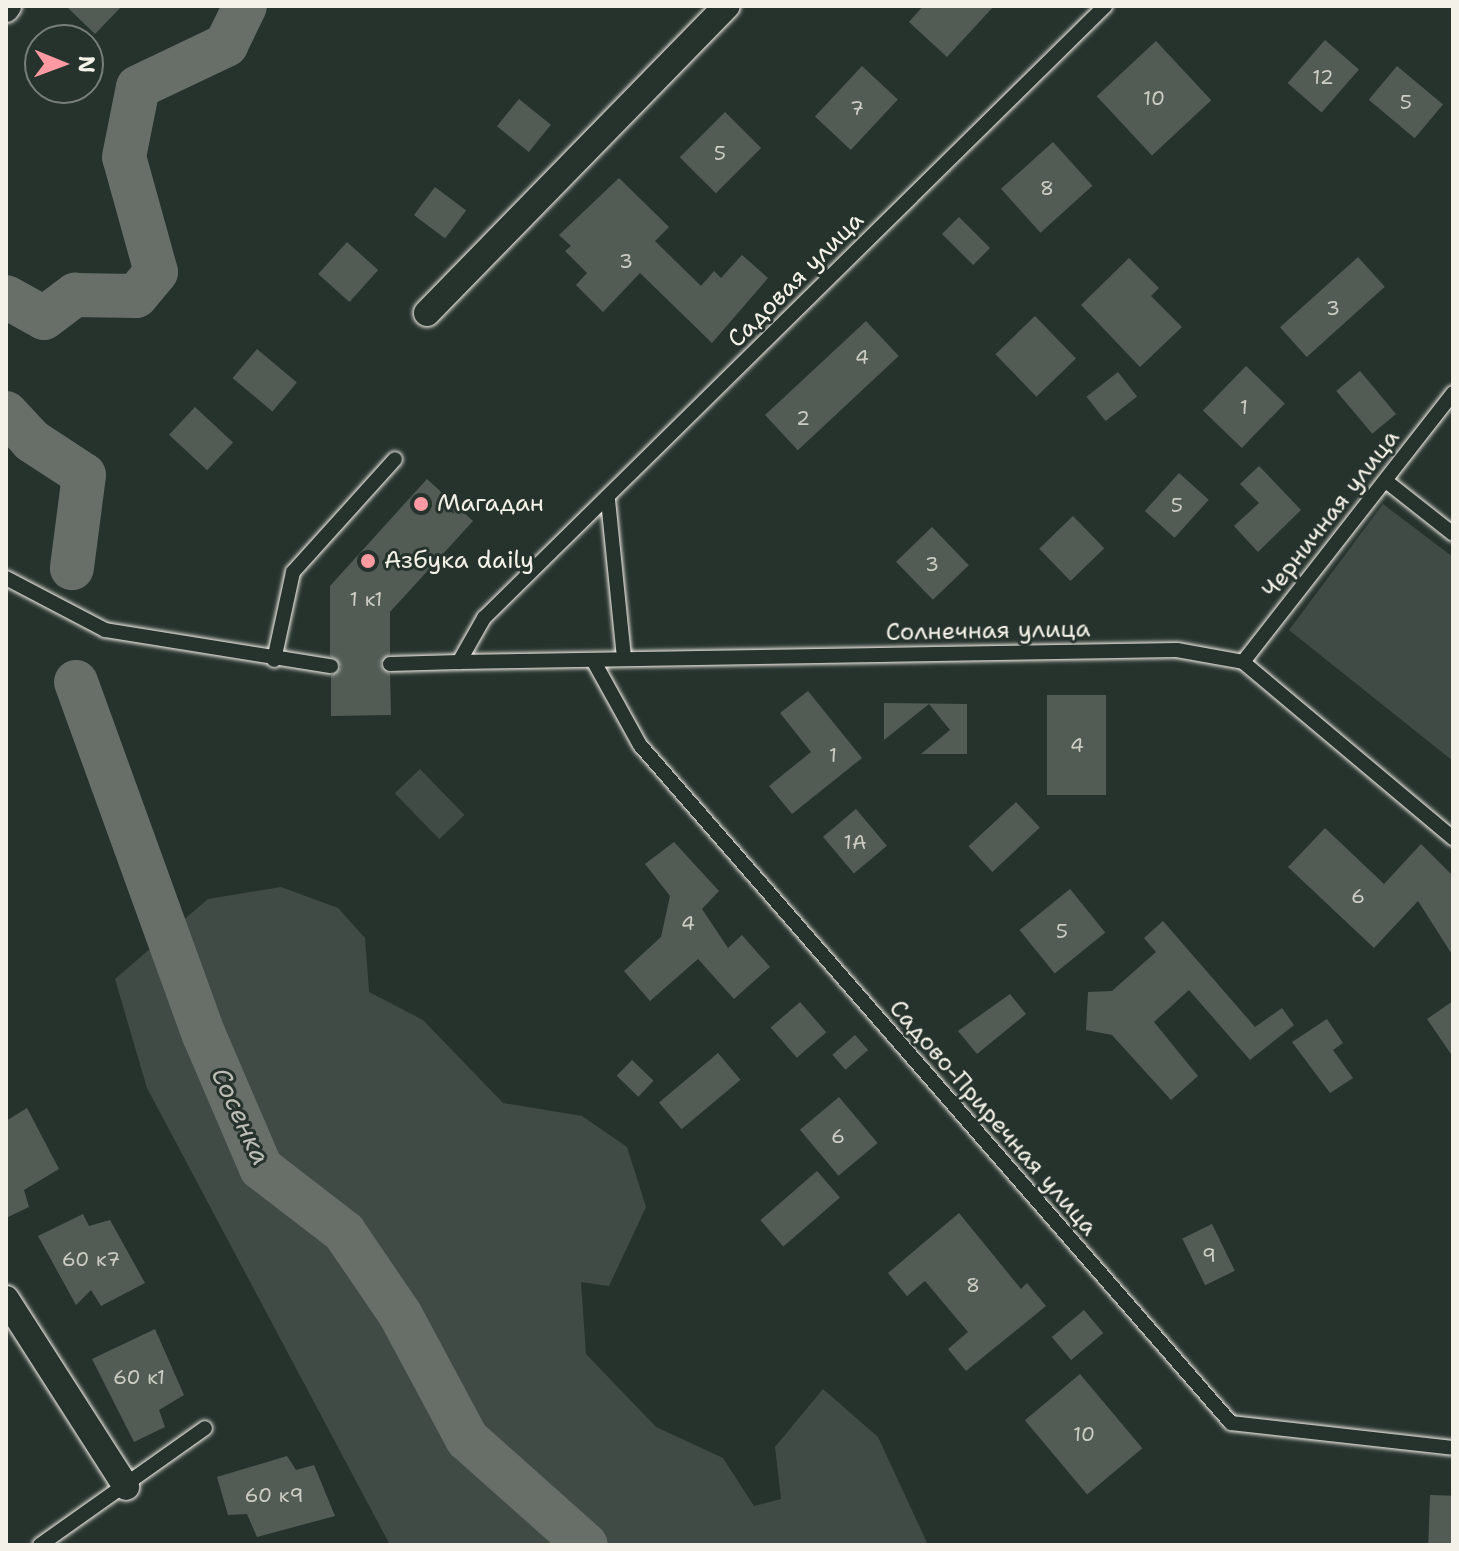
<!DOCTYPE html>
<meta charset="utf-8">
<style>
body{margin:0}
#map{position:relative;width:1459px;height:1551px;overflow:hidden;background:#26332d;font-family:"Shantell Sans",sans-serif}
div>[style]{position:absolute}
.green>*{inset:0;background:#414b45;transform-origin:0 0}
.river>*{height:44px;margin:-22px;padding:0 22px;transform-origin:22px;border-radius:22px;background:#676f68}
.building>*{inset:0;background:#525c55;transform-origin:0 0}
.roads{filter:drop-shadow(0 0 2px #f4f1e8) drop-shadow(0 0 2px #f4f1e8)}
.service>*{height:14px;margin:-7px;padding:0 7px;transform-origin:7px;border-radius:7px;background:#26332d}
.minor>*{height:26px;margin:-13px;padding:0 13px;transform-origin:13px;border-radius:13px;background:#26332d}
.dots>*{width:22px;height:22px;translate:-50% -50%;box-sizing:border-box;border:4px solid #26332d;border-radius:50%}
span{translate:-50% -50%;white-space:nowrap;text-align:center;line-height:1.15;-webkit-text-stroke:6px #26332d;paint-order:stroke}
.number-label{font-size:20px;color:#ccccc3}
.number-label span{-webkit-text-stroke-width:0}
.street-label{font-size:24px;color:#f4f1e8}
.poi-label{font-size:24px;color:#f4f1e8}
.left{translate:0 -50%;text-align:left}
.water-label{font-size:26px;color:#bcbdb5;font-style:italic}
.frame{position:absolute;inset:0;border:8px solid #f4f1e8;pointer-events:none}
.north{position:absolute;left:24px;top:24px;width:80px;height:80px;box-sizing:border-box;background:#26332d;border:2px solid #787f78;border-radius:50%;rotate:91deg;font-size:22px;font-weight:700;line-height:32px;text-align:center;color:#f4f1e8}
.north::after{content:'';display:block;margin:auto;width:28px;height:36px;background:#ff9aa2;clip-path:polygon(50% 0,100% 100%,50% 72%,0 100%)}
</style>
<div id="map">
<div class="green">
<i style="clip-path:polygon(1383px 504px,1453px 557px,1453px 761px,1289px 630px)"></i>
<i style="left:420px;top:769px;width:64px;height:35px;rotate:46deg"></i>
<i style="clip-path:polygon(281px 887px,338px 908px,365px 938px,369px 992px,423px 1020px,503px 1103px,582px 1116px,627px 1147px,646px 1207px,609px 1286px,581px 1282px,586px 1354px,656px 1427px,723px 1458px,754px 1506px,781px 1499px,775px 1447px,823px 1389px,878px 1437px,928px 1545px,390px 1545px,147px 1088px,115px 979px,208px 899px)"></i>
</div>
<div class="river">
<i style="left:6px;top:297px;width:43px;rotate:28.9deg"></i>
<i style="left:44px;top:318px;width:39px;rotate:-37deg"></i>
<i style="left:75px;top:295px;width:61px;rotate:0.9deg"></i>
<i style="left:136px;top:296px;width:31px;rotate:-50deg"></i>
<i style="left:156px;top:272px;width:119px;rotate:-105.5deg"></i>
<i style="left:124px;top:157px;width:71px;rotate:-78.7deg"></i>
<i style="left:138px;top:87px;width:98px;rotate:-25.5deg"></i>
<i style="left:226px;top:45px;width:43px;rotate:-64deg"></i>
<i style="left:6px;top:413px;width:38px;rotate:47deg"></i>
<i style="left:32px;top:441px;width:62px;rotate:33.2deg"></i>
<i style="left:84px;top:475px;width:94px;rotate:97.4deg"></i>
<i style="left:76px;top:682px;width:375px;rotate:70.1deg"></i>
<i style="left:204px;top:1035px;width:145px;rotate:66.8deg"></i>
<i style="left:261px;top:1168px;width:105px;rotate:37.6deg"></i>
<i style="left:344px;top:1232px;width:99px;rotate:55.7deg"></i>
<i style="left:400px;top:1314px;width:142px;rotate:61.8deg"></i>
<i style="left:467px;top:1439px;width:159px;rotate:41.7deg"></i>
</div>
<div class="building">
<i style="clip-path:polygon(66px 6px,122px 6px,95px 34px)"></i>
<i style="clip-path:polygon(923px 6px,994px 6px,947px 57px,909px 22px)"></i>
<i style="left:1325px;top:40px;width:45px;height:57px;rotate:41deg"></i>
<i style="left:1156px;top:41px;width:81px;height:81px;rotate:47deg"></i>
<i style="left:862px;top:66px;width:49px;height:69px;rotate:43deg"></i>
<i style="left:1397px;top:66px;width:60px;height:44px;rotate:40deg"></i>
<i style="left:519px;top:99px;width:41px;height:35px;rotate:39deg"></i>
<i style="left:725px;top:112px;width:51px;height:64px;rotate:45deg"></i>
<i style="left:1053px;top:142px;width:59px;height:70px;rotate:48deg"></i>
<i style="clip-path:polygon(619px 178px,669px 227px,655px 241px,701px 286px,714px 271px,721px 278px,742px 255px,768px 278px,712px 343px,640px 273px,603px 312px,576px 285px,587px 273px,565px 251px,571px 246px,559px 235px)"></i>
<i style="left:435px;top:187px;width:39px;height:35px;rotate:37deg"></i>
<i style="left:959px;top:217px;width:44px;height:24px;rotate:45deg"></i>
<i style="left:347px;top:242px;width:42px;height:43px;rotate:42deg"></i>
<i style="left:1358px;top:257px;width:40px;height:105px;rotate:48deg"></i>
<i style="clip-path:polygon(1129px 258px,1159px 288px,1151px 296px,1182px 327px,1140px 367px,1081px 305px)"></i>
<i style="left:1035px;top:316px;width:59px;height:55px;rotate:46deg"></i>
<i style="left:866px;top:321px;width:48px;height:138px;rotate:47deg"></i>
<i style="left:257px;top:349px;width:52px;height:38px;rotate:40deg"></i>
<i style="left:1246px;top:366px;width:54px;height:62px;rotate:44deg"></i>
<i style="left:1360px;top:371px;width:56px;height:31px;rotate:50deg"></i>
<i style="left:1118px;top:372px;width:31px;height:40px;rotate:52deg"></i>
<i style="left:195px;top:407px;width:52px;height:38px;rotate:43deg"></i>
<i style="clip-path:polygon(1259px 466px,1301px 510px,1258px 552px,1234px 526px,1259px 503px,1240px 484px)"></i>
<i style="left:1179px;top:473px;width:40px;height:51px;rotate:42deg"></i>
<i style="clip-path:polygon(427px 479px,473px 521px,390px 612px,390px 654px,380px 664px,390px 674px,391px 715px,331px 716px,331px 676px,341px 667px,330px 656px,330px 586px)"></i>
<i style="left:1073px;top:516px;width:45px;height:47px;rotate:46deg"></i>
<i style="left:932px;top:527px;width:53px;height:50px;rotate:46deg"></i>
<i style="clip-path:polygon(808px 691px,862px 758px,792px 814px,769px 786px,811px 752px,780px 713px)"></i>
<i style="left:1047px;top:695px;width:59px;height:100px"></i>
<i style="clip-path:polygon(884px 703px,967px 704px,967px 754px,921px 754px,950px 730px,929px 704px,884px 740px)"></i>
<i style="left:1016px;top:802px;width:35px;height:65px;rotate:47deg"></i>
<i style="left:856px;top:809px;width:48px;height:43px;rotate:50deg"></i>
<i style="clip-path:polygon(1325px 828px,1384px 884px,1421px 844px,1453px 876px,1453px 956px,1418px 901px,1374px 948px,1288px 867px)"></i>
<i style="clip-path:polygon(674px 842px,719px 891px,702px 909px,728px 948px,742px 935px,770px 967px,734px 999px,698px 959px,650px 1001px,624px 971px,661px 937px,670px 896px,645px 864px)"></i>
<i style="left:1070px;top:889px;width:56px;height:65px;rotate:51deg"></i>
<i style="clip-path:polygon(1163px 921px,1255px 1027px,1282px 1008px,1294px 1025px,1250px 1060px,1189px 990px,1154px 1022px,1198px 1076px,1171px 1100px,1112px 1035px,1086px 1030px,1088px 992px,1112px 991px,1156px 952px,1144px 938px)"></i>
<i style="clip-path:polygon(1010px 994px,1026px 1014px,977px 1054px,958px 1031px)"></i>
<i style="clip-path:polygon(1453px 1001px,1453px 1057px,1427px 1019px)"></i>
<i style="left:800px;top:1002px;width:40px;height:39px;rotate:49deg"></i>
<i style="clip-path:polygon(1327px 1019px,1343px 1043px,1333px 1050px,1353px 1078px,1330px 1093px,1292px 1042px)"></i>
<i style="left:855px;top:1035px;width:20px;height:30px;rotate:49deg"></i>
<i style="left:718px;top:1053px;width:35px;height:77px;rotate:50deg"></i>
<i style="left:632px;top:1060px;width:30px;height:22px;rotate:44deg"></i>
<i style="left:839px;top:1097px;width:60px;height:51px;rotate:50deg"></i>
<i style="clip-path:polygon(27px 1108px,59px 1169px,24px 1190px,29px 1207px,6px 1218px,6px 1121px)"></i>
<i style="left:817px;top:1171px;width:35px;height:75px;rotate:49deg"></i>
<i style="clip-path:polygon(959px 1213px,1021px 1289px,1027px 1283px,1046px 1306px,966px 1371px,948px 1349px,968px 1332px,925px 1281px,907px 1296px,888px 1273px)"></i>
<i style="clip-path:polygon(83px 1214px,89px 1226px,110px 1220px,145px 1283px,101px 1306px,91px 1290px,76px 1305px,38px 1236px)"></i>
<i style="left:1212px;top:1224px;width:52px;height:33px;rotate:64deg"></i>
<i style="left:1084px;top:1310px;width:30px;height:42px;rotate:50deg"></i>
<i style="clip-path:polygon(155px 1329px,184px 1395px,159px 1410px,165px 1427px,134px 1442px,92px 1359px)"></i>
<i style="left:1080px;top:1374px;width:97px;height:72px;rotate:50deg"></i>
<i style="clip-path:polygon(287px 1456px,296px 1470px,314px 1465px,335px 1516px,257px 1537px,247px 1514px,228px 1515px,217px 1477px)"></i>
<i style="left:1430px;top:1495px;width:23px;height:50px;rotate:2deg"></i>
</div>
<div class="roads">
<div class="service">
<i style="left:1386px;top:481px;width:85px;rotate:38.3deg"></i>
<i style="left:608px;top:500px;width:159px;rotate:84.2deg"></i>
<i style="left:6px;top:578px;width:112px;rotate:27.7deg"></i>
<i style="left:105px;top:630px;width:229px;rotate:9.1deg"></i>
<i style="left:274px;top:660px;width:90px;rotate:-77.8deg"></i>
<i style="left:293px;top:572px;width:152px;rotate:-47.9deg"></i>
<i style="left:593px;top:660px;width:97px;rotate:61.1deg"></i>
<i style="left:640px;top:745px;width:899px;rotate:48.92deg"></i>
<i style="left:1231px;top:1423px;width:223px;rotate:6.4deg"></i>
<i style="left:459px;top:662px;width:718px;rotate:-0.96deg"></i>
<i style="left:1177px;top:650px;width:67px;rotate:10.3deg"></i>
<i style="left:1243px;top:662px;width:274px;rotate:40deg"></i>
<i style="left:1243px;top:662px;width:341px;rotate:-52deg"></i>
<i style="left:390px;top:664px;width:69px;rotate:-1.7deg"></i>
<i style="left:459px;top:662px;width:51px;rotate:-60.4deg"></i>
<i style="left:484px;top:618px;width:872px;rotate:-44.58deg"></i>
<i style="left:40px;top:1545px;width:202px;rotate:-35.3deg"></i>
</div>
<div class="minor">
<i style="left:6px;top:9px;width:4px;rotate:-56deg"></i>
<i style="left:427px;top:313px;width:429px;rotate:-45.7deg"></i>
<i style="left:6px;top:1299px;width:223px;rotate:57.4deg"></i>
</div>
</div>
<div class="dots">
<i style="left:421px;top:504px;background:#ff9aa2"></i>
<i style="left:368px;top:561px;background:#ff9aa2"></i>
</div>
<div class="number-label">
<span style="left:1323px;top:77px">12</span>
<span style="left:1154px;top:98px">10</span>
<span style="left:1406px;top:102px">5</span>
<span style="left:857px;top:108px">7</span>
<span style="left:720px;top:153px">5</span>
<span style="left:1047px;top:188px">8</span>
<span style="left:626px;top:261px">3</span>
<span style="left:1333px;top:308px">3</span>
<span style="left:862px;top:357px">4</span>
<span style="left:1244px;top:407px">1</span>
<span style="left:803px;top:418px">2</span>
<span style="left:1177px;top:505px">5</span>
<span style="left:932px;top:564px">3</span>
<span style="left:366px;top:599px">1 к1</span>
<span style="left:1077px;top:745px">4</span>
<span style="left:833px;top:755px">1</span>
<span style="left:855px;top:842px">1А</span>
<span style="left:1358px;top:896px">6</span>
<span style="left:688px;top:923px">4</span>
<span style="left:1062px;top:931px">5</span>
<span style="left:838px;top:1136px">6</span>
<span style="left:1209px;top:1255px">9</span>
<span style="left:91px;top:1259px">60 к7</span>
<span style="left:973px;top:1285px">8</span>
<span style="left:139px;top:1377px">60 к1</span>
<span style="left:1084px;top:1434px">10</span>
<span style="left:274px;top:1495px">60 к9</span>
</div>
<div class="street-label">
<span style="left:796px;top:280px;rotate:-45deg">Садовая улица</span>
<span style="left:1331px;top:514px;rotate:-52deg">Черничная улица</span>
<span style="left:988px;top:631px;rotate:-1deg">Солнечная улица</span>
<span style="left:993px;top:1118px;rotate:49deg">Садово-Приречная улица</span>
</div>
<div class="poi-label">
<span class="left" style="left:437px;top:504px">Магадан</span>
<span class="left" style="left:384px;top:561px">Азбука daily</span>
</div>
<div class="water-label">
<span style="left:241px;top:1116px;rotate:65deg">Сосенка</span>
</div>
<div class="frame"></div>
<div class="north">N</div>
</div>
